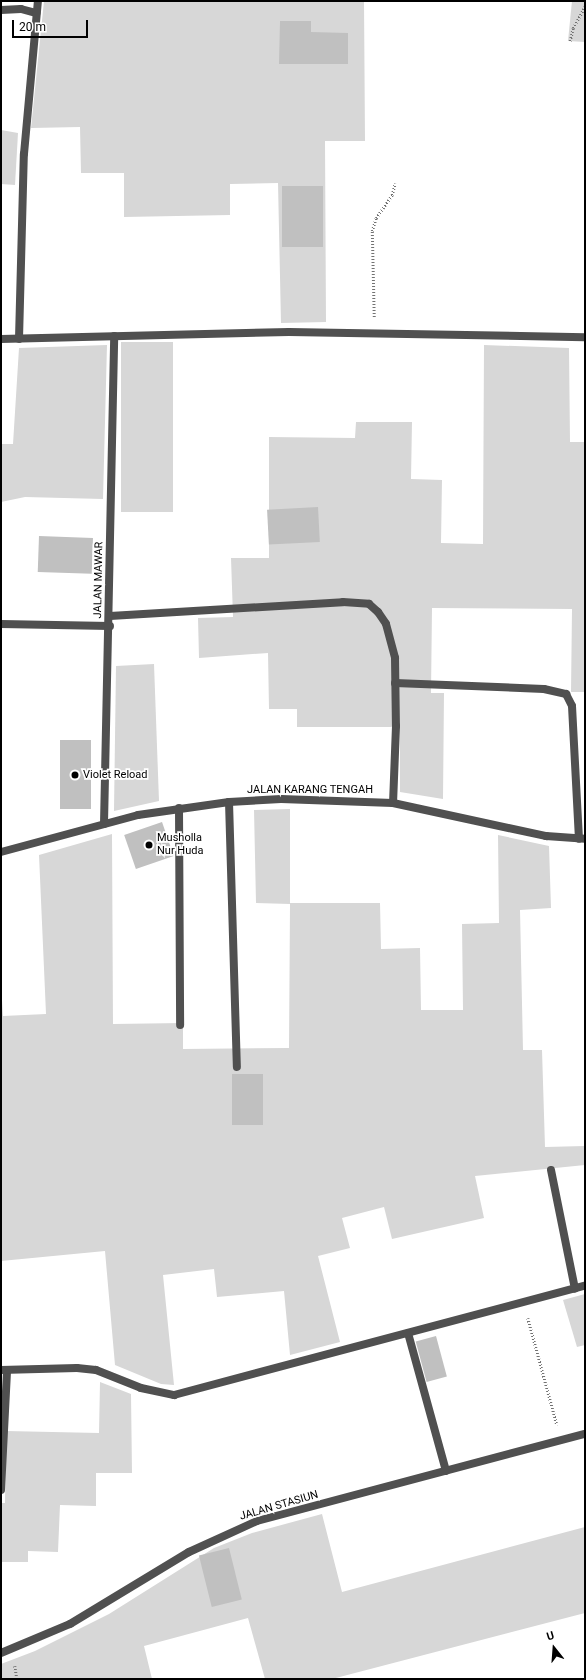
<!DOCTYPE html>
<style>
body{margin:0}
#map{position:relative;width:586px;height:1680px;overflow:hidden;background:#fff;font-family:Roboto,sans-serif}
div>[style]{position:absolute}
.green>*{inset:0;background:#d7d7d7;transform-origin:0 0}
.building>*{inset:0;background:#c0c0c0;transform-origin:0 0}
.path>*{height:2.5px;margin-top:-1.25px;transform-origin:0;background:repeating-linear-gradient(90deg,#727272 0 1px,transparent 0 3px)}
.lane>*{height:8px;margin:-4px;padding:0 4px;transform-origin:4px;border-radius:4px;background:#505050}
.street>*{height:8px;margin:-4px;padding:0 4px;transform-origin:4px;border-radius:4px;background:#505050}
.dots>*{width:11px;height:11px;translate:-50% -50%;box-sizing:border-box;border:2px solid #fff;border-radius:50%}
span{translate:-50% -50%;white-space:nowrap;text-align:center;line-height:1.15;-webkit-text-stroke:3.5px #fff;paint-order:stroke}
.street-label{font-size:11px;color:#000}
.poi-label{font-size:11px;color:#000}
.left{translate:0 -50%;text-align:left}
.frame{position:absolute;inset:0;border:2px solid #000;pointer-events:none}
.north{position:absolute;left:534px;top:1628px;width:40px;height:40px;-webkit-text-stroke:3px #fff;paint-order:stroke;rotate:343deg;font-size:11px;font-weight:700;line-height:16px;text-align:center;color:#000}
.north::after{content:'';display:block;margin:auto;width:14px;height:18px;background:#000;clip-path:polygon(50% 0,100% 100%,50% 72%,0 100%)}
.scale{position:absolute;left:12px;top:20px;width:76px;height:18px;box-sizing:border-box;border:2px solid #000;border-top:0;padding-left:5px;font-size:12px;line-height:14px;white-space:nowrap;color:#000;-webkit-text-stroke:3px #fff;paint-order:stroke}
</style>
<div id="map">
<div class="green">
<i style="clip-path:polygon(44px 1px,364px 1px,365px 141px,325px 141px,326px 322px,281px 323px,278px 183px,230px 184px,230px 215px,124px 217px,124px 173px,81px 173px,80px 127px,31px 128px)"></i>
<i style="clip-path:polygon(572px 1px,585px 1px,585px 42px,568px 41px)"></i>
<i style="clip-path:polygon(1px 130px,18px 133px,15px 185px,1px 184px)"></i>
<i style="left:121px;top:342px;width:52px;height:170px"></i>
<i style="clip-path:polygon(107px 345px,103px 499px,25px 497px,1px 502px,1px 444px,13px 444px,19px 348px)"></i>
<i style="clip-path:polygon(484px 345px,569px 348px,570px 442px,585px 442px,585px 692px,571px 692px,572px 609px,432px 608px,431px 693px,444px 693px,443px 799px,400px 792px,400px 727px,297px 727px,297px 709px,269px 709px,268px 653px,199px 658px,198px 618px,233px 617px,231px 558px,269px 558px,269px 437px,355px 438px,356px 422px,412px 422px,411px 479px,442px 480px,441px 543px,483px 544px)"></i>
<i style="clip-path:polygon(154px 664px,159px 801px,114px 811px,116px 666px)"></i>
<i style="clip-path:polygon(290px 809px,290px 903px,380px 903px,381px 949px,420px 948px,421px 1010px,463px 1010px,462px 924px,499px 923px,498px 835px,549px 846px,551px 908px,520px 910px,523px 1050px,542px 1050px,545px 1147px,585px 1146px,585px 1165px,475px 1176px,484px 1218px,392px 1239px,384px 1207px,342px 1218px,350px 1248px,318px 1256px,340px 1342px,290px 1355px,284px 1291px,217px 1297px,214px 1269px,163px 1275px,174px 1385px,161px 1384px,115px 1365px,105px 1251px,1px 1261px,1px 984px,3px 1016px,46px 1014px,39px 855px,112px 834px,113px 1024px,183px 1023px,183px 1049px,289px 1048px,290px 904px,256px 903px,254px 810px)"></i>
<i style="clip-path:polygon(585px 1294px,585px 1345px,577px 1347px,563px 1300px)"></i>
<i style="clip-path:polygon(100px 1382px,131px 1394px,132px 1473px,96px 1473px,96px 1506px,60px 1505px,58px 1552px,28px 1551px,28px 1562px,1px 1562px,1px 1503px,5px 1503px,6px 1431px,99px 1433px)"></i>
<i style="clip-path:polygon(322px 1514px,342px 1592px,585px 1527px,585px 1613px,332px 1679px,265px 1679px,248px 1618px,144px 1646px,152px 1679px,1px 1679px,1px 1664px,35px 1651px,109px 1614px,214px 1548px,252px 1533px)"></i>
</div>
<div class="building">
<i style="clip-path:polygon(280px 21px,311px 21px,311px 32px,348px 33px,348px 64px,279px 64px)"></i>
<i style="left:282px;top:186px;width:41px;height:61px"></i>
<i style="left:318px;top:507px;width:35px;height:51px;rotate:87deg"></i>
<i style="left:39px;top:536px;width:54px;height:36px;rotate:2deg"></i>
<i style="left:60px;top:740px;width:31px;height:69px"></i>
<i style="left:162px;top:822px;width:36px;height:40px;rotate:71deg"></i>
<i style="left:232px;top:1074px;width:31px;height:51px"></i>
<i style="left:436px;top:1336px;width:42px;height:21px;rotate:75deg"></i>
<i style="left:229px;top:1548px;width:53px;height:31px;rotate:76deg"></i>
</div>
<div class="path">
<i style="left:570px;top:41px;width:13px;rotate:-77deg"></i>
<i style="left:573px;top:28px;width:25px;rotate:-61deg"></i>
<i style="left:374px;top:317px;width:86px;rotate:-91.3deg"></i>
<i style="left:372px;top:231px;width:14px;rotate:-73deg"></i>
<i style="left:376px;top:218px;width:28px;rotate:-55deg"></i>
<i style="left:392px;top:195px;width:12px;rotate:-76deg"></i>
<i style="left:528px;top:1318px;width:111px;rotate:74.8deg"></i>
<i style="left:15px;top:1666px;width:13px;rotate:81deg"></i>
</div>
<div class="lane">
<i style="left:110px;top:616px;width:233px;rotate:-3.4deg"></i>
<i style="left:343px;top:602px;width:26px;rotate:4deg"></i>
<i style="left:369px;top:604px;width:12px;rotate:42deg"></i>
<i style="left:378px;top:612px;width:14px;rotate:56deg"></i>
<i style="left:386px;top:624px;width:35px;rotate:75deg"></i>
<i style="left:395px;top:658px;width:68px;rotate:89.2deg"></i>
<i style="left:396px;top:726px;width:77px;rotate:92.2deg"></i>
<i style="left:395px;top:683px;width:149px;rotate:2.3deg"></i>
<i style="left:544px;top:689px;width:23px;rotate:13deg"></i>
<i style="left:566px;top:694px;width:13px;rotate:63deg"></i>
<i style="left:572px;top:706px;width:133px;rotate:87deg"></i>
<i style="left:229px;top:802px;width:265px;rotate:88.3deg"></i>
<i style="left:179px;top:808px;width:217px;rotate:89.7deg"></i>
<i style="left:551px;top:1170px;width:121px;rotate:78.6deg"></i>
<i style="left:408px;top:1333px;width:143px;rotate:74.6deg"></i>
<i style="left:1px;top:1490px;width:120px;rotate:-87.1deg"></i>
</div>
<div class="street">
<i style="left:1px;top:10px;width:20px;rotate:-3deg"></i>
<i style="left:21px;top:9px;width:16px;rotate:15deg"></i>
<i style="left:1px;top:339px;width:288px;rotate:-1.4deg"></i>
<i style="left:289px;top:332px;width:296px;rotate:1deg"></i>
<i style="left:19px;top:339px;width:185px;rotate:-88.5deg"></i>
<i style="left:24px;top:154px;width:154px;rotate:-84.8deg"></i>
<i style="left:1px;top:624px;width:109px;rotate:1.1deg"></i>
<i style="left:104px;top:824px;width:488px;rotate:-88.8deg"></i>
<i style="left:1px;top:852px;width:142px;rotate:-15.1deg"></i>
<i style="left:138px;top:815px;width:92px;rotate:-8.1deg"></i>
<i style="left:229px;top:802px;width:52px;rotate:-3.3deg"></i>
<i style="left:281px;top:799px;width:112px;rotate:2deg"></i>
<i style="left:393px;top:803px;width:157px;rotate:12.2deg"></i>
<i style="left:546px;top:836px;width:39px;rotate:4deg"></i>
<i style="left:1px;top:1370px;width:76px;rotate:-1.5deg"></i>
<i style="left:77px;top:1368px;width:19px;rotate:6deg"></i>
<i style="left:96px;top:1370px;width:48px;rotate:21.8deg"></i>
<i style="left:141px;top:1388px;width:34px;rotate:12deg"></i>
<i style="left:174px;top:1395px;width:425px;rotate:-14.9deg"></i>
<i style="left:1px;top:1653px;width:75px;rotate:-22.8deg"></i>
<i style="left:70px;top:1624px;width:139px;rotate:-31.2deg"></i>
<i style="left:189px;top:1552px;width:75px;rotate:-24.5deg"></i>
<i style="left:257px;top:1521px;width:339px;rotate:-14.9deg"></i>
</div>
<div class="dots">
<i style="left:75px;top:775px;background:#000"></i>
<i style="left:149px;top:845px;background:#000"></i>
</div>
<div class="street-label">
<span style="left:99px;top:580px;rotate:-89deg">JALAN MAWAR</span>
<span style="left:310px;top:790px">JALAN KARANG TENGAH</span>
<span style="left:279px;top:1506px;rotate:-16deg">JALAN STASIUN</span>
</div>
<div class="poi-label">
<span class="left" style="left:83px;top:775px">Violet Reload</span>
<span class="left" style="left:157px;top:845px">Musholla<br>Nur Huda</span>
</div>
<div class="frame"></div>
<div class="north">U</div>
<div class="scale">20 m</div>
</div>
